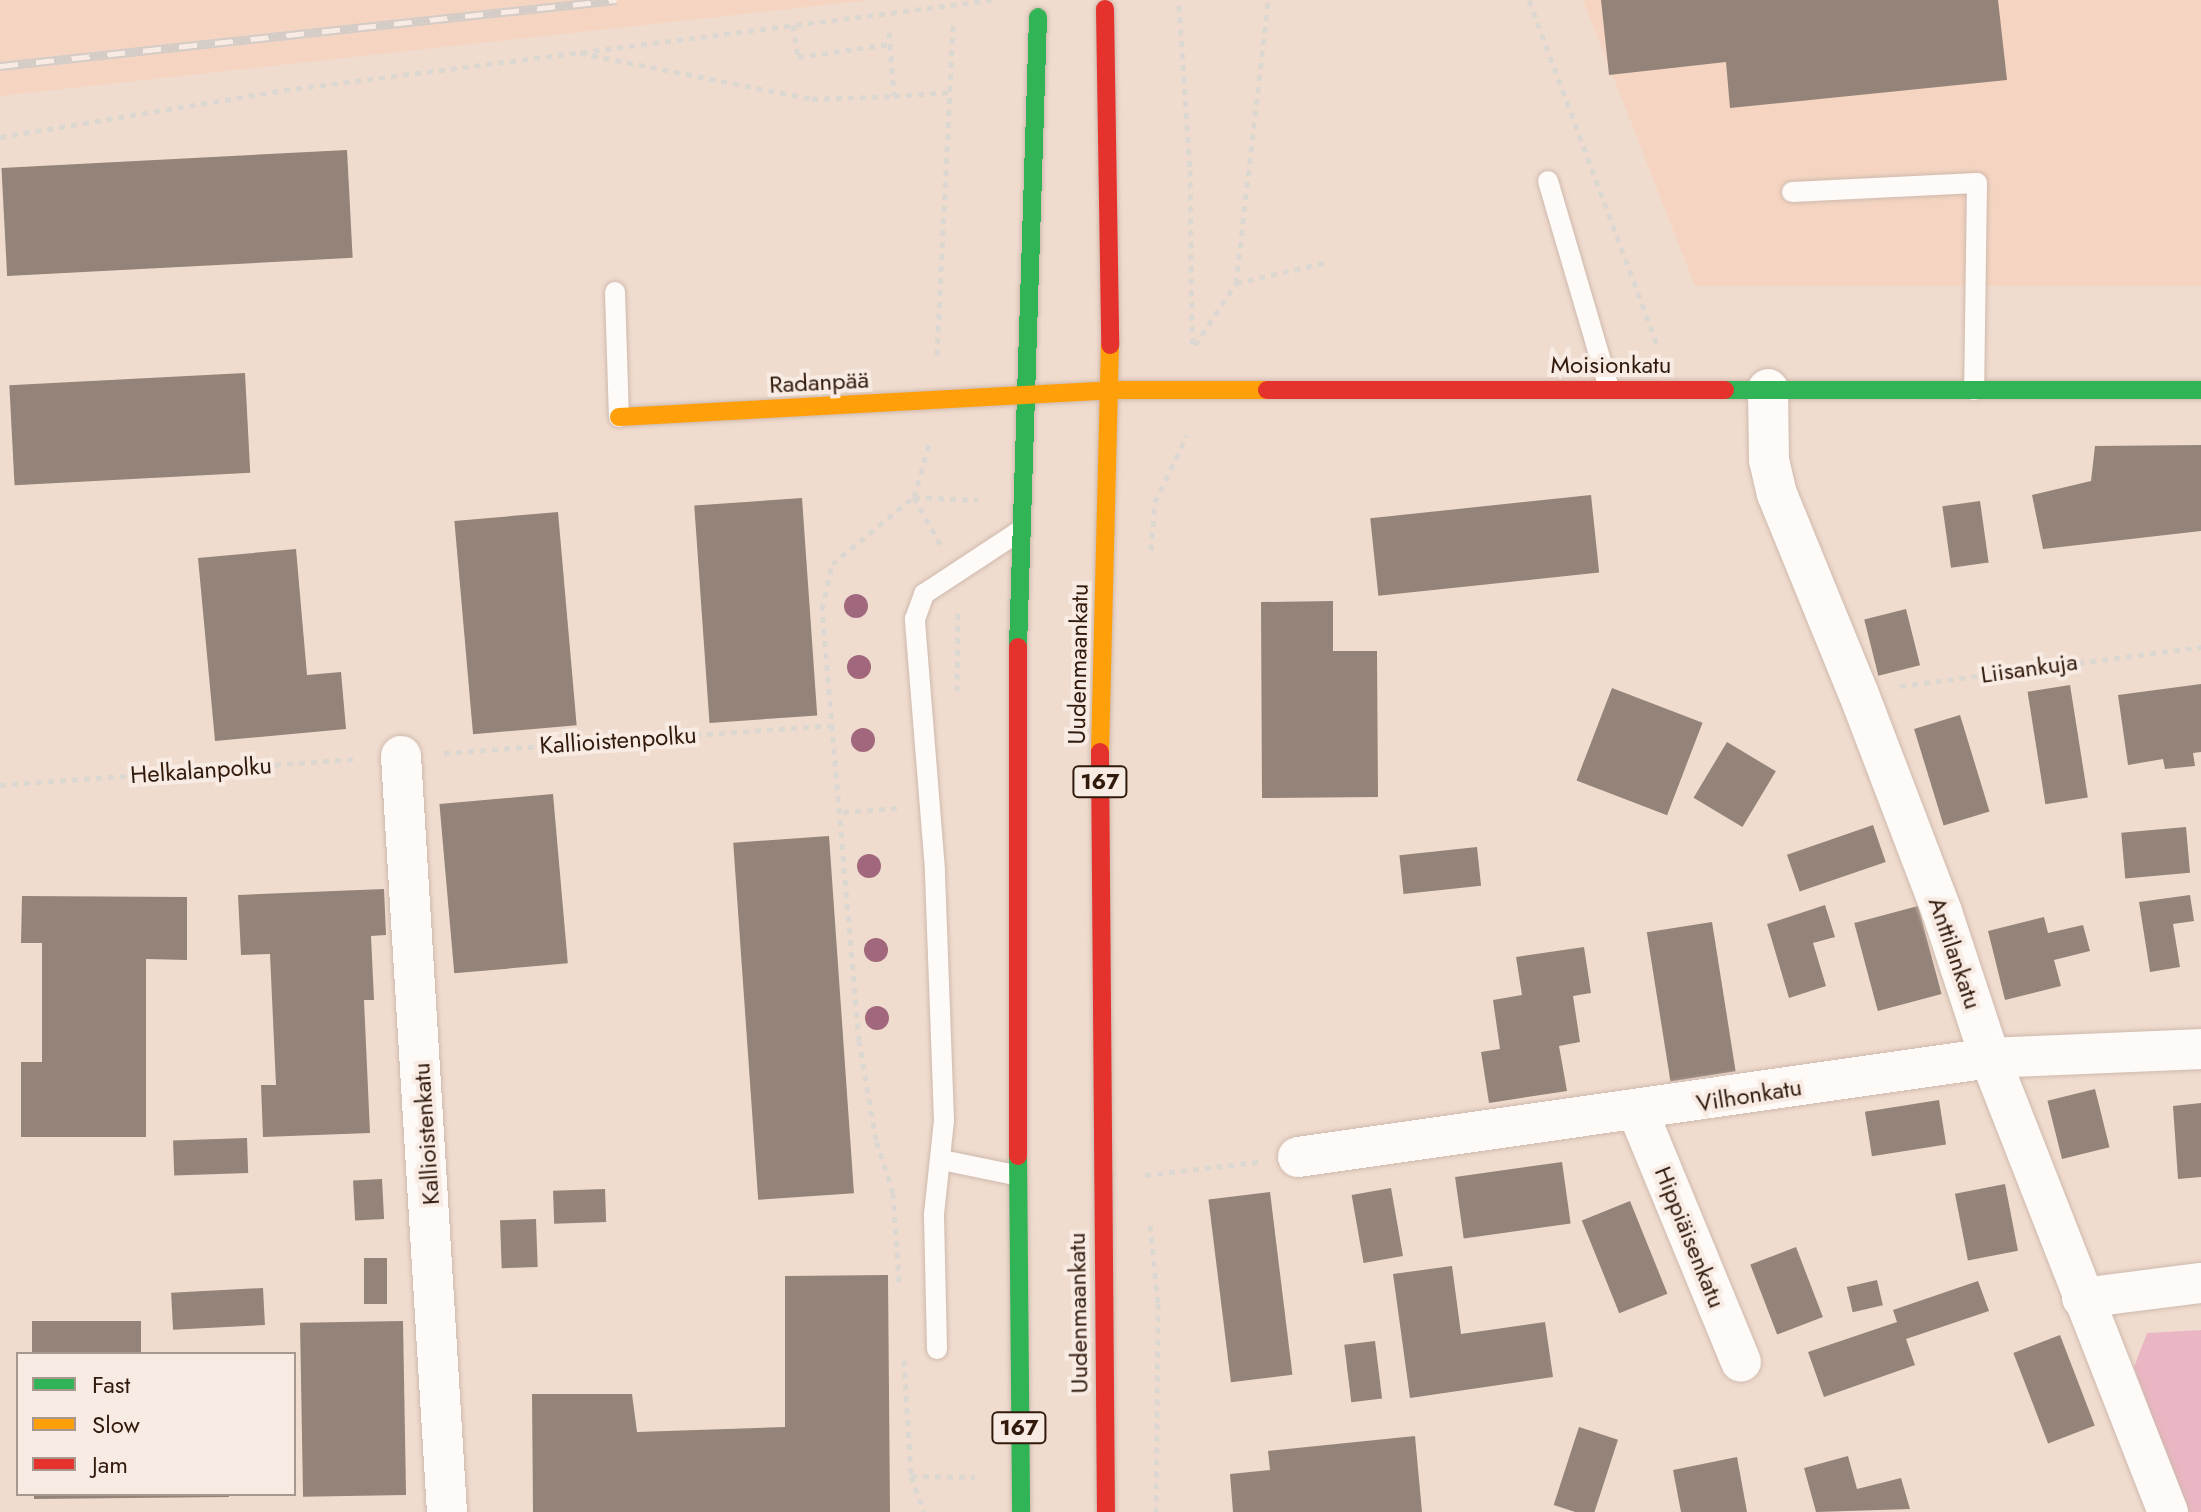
<!DOCTYPE html>
<meta charset="utf-8">
<style>
body{margin:0}
#map{position:relative;width:2201px;height:1512px;overflow:hidden;background:#f0dccf;font-family:Jost,sans-serif}
div>[style]{position:absolute}
.built>*{inset:0;background:#f5d5c2}
.green>*{inset:0;background:#eab6c3}
.building>*{inset:0;background:#948378;transform-origin:0 0}
.path>*{height:5px;margin-top:-2.5px;transform-origin:0;background:repeating-linear-gradient(90deg,#ddd7d2 0 6px,transparent 0 12px)}
.roads{filter:drop-shadow(0 0 2px #ceb9ad) drop-shadow(0 0 2px #ceb9ad)}
.lane>*{height:20px;margin:-10px;padding:0 10px;transform-origin:10px;border-radius:10px;background:#fdfaf8}
.street>*{height:40px;margin:-20px;padding:0 20px;transform-origin:20px;border-radius:20px;background:#fdfaf8}
.fast>*{height:18px;margin:-9px;padding:0 9px;transform-origin:9px;border-radius:9px;background:#30b455}
.slow>*{height:18px;margin:-9px;padding:0 9px;transform-origin:9px;border-radius:9px;background:#ff9f0a}
.jam>*{height:18px;margin:-9px;padding:0 9px;transform-origin:9px;border-radius:9px;background:#e5322d}
.rail>*{height:9px;margin-top:-4.5px;transform-origin:0;background:repeating-linear-gradient(90deg,#f8ebe3 0 18px,#d3ccc7 0 36px);box-sizing:border-box;border-block:2px solid #d3ccc7}
.trees>*{width:24px;height:24px;margin:-12px;border-radius:50%;background:#a0677d}
span{translate:-50% -50%;white-space:nowrap;text-align:center;line-height:1.15;-webkit-text-stroke:8px #f8ebe3;paint-order:stroke}
.shield-label span{padding:2px 6px;background:#f8ebe3;border:2px solid;border-radius:6px;-webkit-text-stroke-width:0}
.shield-label{font-size:22px;color:#311a0c;font-weight:700}
.street-label{font-size:24px;color:#311a0c}
.legend{position:absolute;left:16px;top:1352px;width:280px;height:144px;box-sizing:border-box;background:#f8ebe3;border:2px solid #a8978d;margin:0;padding:10px 14px;list-style:none;font-size:24px;color:#311a0c}
.legend li{display:flex;align-items:center;gap:16px;height:40px}
.legend b{width:40px;border:2px solid #a8978d}
</style>
<div id="map">
<div class="built">
<i style="clip-path:polygon(0 0,870px 0,0 96px)"></i>
<i style="clip-path:polygon(1583px 0,2201px 0,2201px 286px,1695px 286px)"></i>
</div>
<div class="green">
<i style="clip-path:polygon(2201px 1330px,2201px 1512px,2187px 1512px,2134px 1367px,2147px 1333px)"></i>
</div>
<div class="building">
<i style="clip-path:polygon(1601px 0,1998px 0,2007px 80px,1730px 108px,1726px 62px,1609px 75px)"></i>
<i style="left:347px;top:150px;width:108px;height:346px;rotate:87deg"></i>
<i style="left:245px;top:373px;width:100px;height:236px;rotate:87deg"></i>
<i style="clip-path:polygon(2201px 445px,2201px 531px,2043px 549px,2032px 495px,2091px 481px,2095px 446px)"></i>
<i style="left:1591px;top:495px;width:78px;height:222px;rotate:84deg"></i>
<i style="left:802px;top:498px;width:218px;height:108px;rotate:86deg"></i>
<i style="left:1980px;top:501px;width:62px;height:38px;rotate:82deg"></i>
<i style="left:558px;top:512px;width:214px;height:104px;rotate:85deg"></i>
<i style="clip-path:polygon(296px 549px,307px 675px,341px 672px,346px 729px,215px 741px,198px 558px)"></i>
<i style="clip-path:polygon(1333px 601px,1333px 651px,1377px 651px,1378px 797px,1262px 798px,1261px 602px)"></i>
<i style="left:1906px;top:609px;width:58px;height:43px;rotate:76deg"></i>
<i style="clip-path:polygon(2201px 684px,2201px 752px,2193px 753px,2195px 766px,2165px 769px,2163px 759px,2128px 765px,2118px 695px)"></i>
<i style="left:2070px;top:685px;width:114px;height:43px;rotate:81deg"></i>
<i style="left:1612px;top:688px;width:97px;height:99px;rotate:21deg"></i>
<i style="left:1960px;top:715px;width:101px;height:48px;rotate:73deg"></i>
<i style="left:1727px;top:742px;width:57px;height:65px;rotate:31deg"></i>
<i style="left:553px;top:794px;width:170px;height:114px;rotate:85deg"></i>
<i style="left:1873px;top:825px;width:39px;height:91px;rotate:71deg"></i>
<i style="left:2186px;top:827px;width:46px;height:65px;rotate:85deg"></i>
<i style="left:829px;top:836px;width:358px;height:96px;rotate:86deg"></i>
<i style="left:1477px;top:847px;width:39px;height:78px;rotate:84deg"></i>
<i style="clip-path:polygon(384px 889px,386px 935px,371px 936px,374px 1000px,364px 1000px,370px 1133px,263px 1137px,261px 1085px,276px 1085px,270px 954px,241px 955px,238px 895px)"></i>
<i style="clip-path:polygon(2190px 895px,2194px 921px,2173px 924px,2180px 967px,2150px 972px,2139px 902px)"></i>
<i style="clip-path:polygon(22px 896px,187px 897px,187px 960px,146px 959px,146px 1137px,21px 1137px,21px 1062px,42px 1062px,42px 943px,21px 943px)"></i>
<i style="clip-path:polygon(1825px 905px,1835px 937px,1813px 943px,1826px 986px,1789px 998px,1767px 924px)"></i>
<i style="left:1918px;top:906px;width:91px;height:66px;rotate:75deg"></i>
<i style="clip-path:polygon(2044px 917px,2048px 933px,2083px 925px,2090px 951px,2054px 960px,2061px 986px,2005px 1000px,1988px 931px)"></i>
<i style="left:1712px;top:922px;width:151px;height:66px;rotate:81deg"></i>
<i style="clip-path:polygon(1584px 947px,1591px 993px,1573px 996px,1580px 1042px,1559px 1046px,1567px 1091px,1489px 1103px,1481px 1052px,1500px 1049px,1493px 1000px,1522px 995px,1516px 957px)"></i>
<i style="left:2095px;top:1089px;width:60px;height:49px;rotate:76deg"></i>
<i style="left:1939px;top:1100px;width:45px;height:75px;rotate:81deg"></i>
<i style="clip-path:polygon(2201px 1103px,2201px 1177px,2178px 1179px,2173px 1106px)"></i>
<i style="left:247px;top:1138px;width:35px;height:74px;rotate:88deg"></i>
<i style="left:1562px;top:1162px;width:62px;height:108px;rotate:82deg"></i>
<i style="left:382px;top:1179px;width:40px;height:29px;rotate:87deg"></i>
<i style="left:2005px;top:1184px;width:68px;height:51px;rotate:79deg"></i>
<i style="left:1391px;top:1188px;width:69px;height:40px;rotate:80deg"></i>
<i style="left:605px;top:1189px;width:33px;height:52px;rotate:88deg"></i>
<i style="left:1270px;top:1192px;width:184px;height:62px;rotate:83deg"></i>
<i style="left:1630px;top:1201px;width:100px;height:52px;rotate:68deg"></i>
<i style="left:536px;top:1219px;width:48px;height:36px;rotate:88deg"></i>
<i style="left:1796px;top:1247px;width:75px;height:49px;rotate:69deg"></i>
<i style="left:387px;top:1258px;width:46px;height:23px;rotate:90deg"></i>
<i style="clip-path:polygon(1452px 1266px,1461px 1334px,1545px 1322px,1553px 1377px,1410px 1398px,1393px 1274px)"></i>
<i style="clip-path:polygon(888px 1275px,890px 1512px,533px 1512px,532px 1394px,632px 1394px,637px 1432px,785px 1427px,785px 1276px)"></i>
<i style="left:1877px;top:1280px;width:26px;height:31px;rotate:77deg"></i>
<i style="clip-path:polygon(1978px 1281px,1989px 1311px,1906px 1339px,1915px 1365px,1824px 1397px,1808px 1352px,1897px 1322px,1893px 1310px)"></i>
<i style="left:263px;top:1288px;width:37px;height:92px;rotate:87deg"></i>
<i style="left:141px;top:1321px;width:33px;height:109px;rotate:90deg"></i>
<i style="left:403px;top:1321px;width:174px;height:103px;rotate:89deg"></i>
<i style="left:2060px;top:1335px;width:97px;height:50px;rotate:69deg"></i>
<i style="left:1375px;top:1341px;width:58px;height:31px;rotate:83deg"></i>
<i style="left:1579px;top:1427px;width:41px;height:82px;rotate:18deg"></i>
<i style="clip-path:polygon(1415px 1436px,1422px 1512px,1233px 1512px,1230px 1474px,1270px 1470px,1268px 1451px)"></i>
<i style="clip-path:polygon(1848px 1456px,1857px 1489px,1901px 1478px,1910px 1509px,1816px 1512px,1804px 1468px)"></i>
<i style="clip-path:polygon(1737px 1457px,1747px 1512px,1681px 1512px,1673px 1470px)"></i>
<i style="clip-path:polygon(34px 1494px,229px 1494px,229px 1497px,34px 1499px)"></i>
</div>
<div class="path">
<i style="left:1529px;top:0;width:370px;rotate:69.6deg"></i>
<i style="left:1179px;top:5px;width:165px;rotate:86.2deg"></i>
<i style="left:1190px;top:170px;width:176px;rotate:89.3deg"></i>
<i style="left:793px;top:25px;width:32px;rotate:81deg"></i>
<i style="left:798px;top:57px;width:93px;rotate:-8deg"></i>
<i style="left:889px;top:32px;width:64px;rotate:85.5deg"></i>
<i style="left:894px;top:96px;width:59px;rotate:-3.9deg"></i>
<i style="left:580px;top:53px;width:237px;rotate:11.2deg"></i>
<i style="left:812px;top:99px;width:82px;rotate:-2.1deg"></i>
<i style="left:0;top:137px;width:288px;rotate:-9.4deg"></i>
<i style="left:284px;top:90px;width:713px;rotate:-7.25deg"></i>
<i style="left:1236px;top:283px;width:94px;rotate:-12.9deg"></i>
<i style="left:1195px;top:345px;width:74px;rotate:-56.5deg"></i>
<i style="left:1236px;top:283px;width:285px;rotate:-83.5deg"></i>
<i style="left:937px;top:355px;width:330px;rotate:-87.2deg"></i>
<i style="left:914px;top:497px;width:56px;rotate:61.1deg"></i>
<i style="left:914px;top:497px;width:64px;rotate:2.7deg"></i>
<i style="left:1151px;top:550px;width:48px;rotate:-85.2deg"></i>
<i style="left:1155px;top:502px;width:74px;rotate:-64.5deg"></i>
<i style="left:1900px;top:686px;width:304px;rotate:-7.4deg"></i>
<i style="left:957px;top:691px;width:82px;rotate:-89.3deg"></i>
<i style="left:444px;top:753px;width:391px;rotate:-4.1deg"></i>
<i style="left:0;top:785px;width:359px;rotate:-4.2deg"></i>
<i style="left:843px;top:812px;width:54px;rotate:-4.2deg"></i>
<i style="left:1145px;top:1175px;width:114px;rotate:-6.6deg"></i>
<i style="left:1150px;top:1225px;width:78px;rotate:84.1deg"></i>
<i style="left:1158px;top:1303px;width:209px;rotate:90.5deg"></i>
<i style="left:899px;top:1282px;width:89px;rotate:-93.9deg"></i>
<i style="left:893px;top:1193px;width:56px;rotate:-107.8deg"></i>
<i style="left:876px;top:1140px;width:100px;rotate:-99.7deg"></i>
<i style="left:859px;top:1041px;width:434px;rotate:-94.9deg"></i>
<i style="left:822px;top:609px;width:46px;rotate:-77.5deg"></i>
<i style="left:832px;top:564px;width:106px;rotate:-39.3deg"></i>
<i style="left:914px;top:497px;width:55px;rotate:-74.2deg"></i>
<i style="left:904px;top:1360px;width:116px;rotate:86.5deg"></i>
<i style="left:911px;top:1476px;width:38px;rotate:70deg"></i>
<i style="left:911px;top:1476px;width:64px;rotate:0.9deg"></i>
</div>
<div class="roads">
<div class="lane">
<i style="left:1548px;top:181px;width:216px;rotate:73.6deg"></i>
<i style="left:1792px;top:192px;width:185px;rotate:-2.8deg"></i>
<i style="left:1977px;top:183px;width:207px;rotate:90.8deg"></i>
<i style="left:615px;top:292px;width:125px;rotate:88.2deg"></i>
<i style="left:942px;top:1160px;width:75px;rotate:11.6deg"></i>
<i style="left:937px;top:1349px;width:135px;rotate:-91.3deg"></i>
<i style="left:934px;top:1214px;width:95px;rotate:-83.9deg"></i>
<i style="left:944px;top:1120px;width:250px;rotate:-92.1deg"></i>
<i style="left:935px;top:870px;width:252px;rotate:-94.6deg"></i>
<i style="left:915px;top:619px;width:27px;rotate:-70deg"></i>
<i style="left:924px;top:594px;width:113px;rotate:-33.4deg"></i>
</div>
<div class="street">
<i style="left:1768px;top:389px;width:71px;rotate:89.2deg"></i>
<i style="left:1769px;top:460px;width:35px;rotate:77deg"></i>
<i style="left:1777px;top:494px;width:214px;rotate:67.8deg"></i>
<i style="left:1858px;top:692px;width:235px;rotate:69.1deg"></i>
<i style="left:1942px;top:912px;width:154px;rotate:71.8deg"></i>
<i style="left:1990px;top:1058px;width:488px;rotate:68.6deg"></i>
<i style="left:401px;top:756px;width:757px;rotate:86.52deg"></i>
<i style="left:1638px;top:1112px;width:270px;rotate:67.6deg"></i>
<i style="left:1298px;top:1157px;width:699px;rotate:-8.14deg"></i>
<i style="left:1990px;top:1058px;width:211px;rotate:-2.4deg"></i>
<i style="left:2082px;top:1298px;width:120px;rotate:-7.2deg"></i>
</div>
<div class="fast">
<i style="left:1725px;top:390px;width:476px"></i>
<i style="left:1018px;top:647px;width:630px;rotate:-88.18deg"></i>
<i style="left:1018px;top:1156px;width:356px;rotate:89.5deg"></i>
</div>
<div class="slow">
<i style="left:619px;top:417px;width:493px;rotate:-3.1deg"></i>
<i style="left:1111px;top:390px;width:156px"></i>
<i style="left:1100px;top:752px;width:407px;rotate:-88.6deg"></i>
</div>
<div class="jam">
<i style="left:1105px;top:9px;width:336px;rotate:89.1deg"></i>
<i style="left:1267px;top:390px;width:458px"></i>
<i style="left:1018px;top:647px;width:509px;rotate:90deg"></i>
<i style="left:1100px;top:752px;width:760px;rotate:89.55deg"></i>
</div>
</div>
<div class="rail">
<i style="left:0;top:66px;width:620px;rotate:-6.12deg"></i>
</div>
<div class="trees">
<i style="left:856px;top:606px"></i>
<i style="left:859px;top:667px"></i>
<i style="left:863px;top:740px"></i>
<i style="left:869px;top:866px"></i>
<i style="left:876px;top:950px"></i>
<i style="left:877px;top:1018px"></i>
</div>
<div class="shield-label">
<span style="left:1100px;top:782px">167</span>
<span style="left:1019px;top:1428px">167</span>
</div>
<div class="street-label">
<span style="left:1611px;top:365px">Moisionkatu</span>
<span style="left:819px;top:382px;rotate:-3deg">Radanpää</span>
<span style="left:1078px;top:664px;rotate:-89deg">Uudenmaankatu</span>
<span style="left:2029px;top:668px;rotate:-8deg">Liisankuja</span>
<span style="left:618px;top:740px;rotate:-4deg">Kallioistenpolku</span>
<span style="left:201px;top:770px;rotate:-4deg">Helkalanpolku</span>
<span style="left:1955px;top:953px;rotate:71deg">Anttilankatu</span>
<span style="left:1749px;top:1095px;rotate:-9deg">Vilhonkatu</span>
<span style="left:426px;top:1134px;rotate:-94deg">Kallioistenkatu</span>
<span style="left:1690px;top:1237px;rotate:68deg">Hippiäisenkatu</span>
<span style="left:1078px;top:1313px;rotate:-91deg">Uudenmaankatu</span>
</div>
<ul class="legend">
<li><b style="height:10px;background:#30b455"></b>Fast</li>
<li><b style="height:10px;background:#ff9f0a"></b>Slow</li>
<li><b style="height:10px;background:#e5322d"></b>Jam</li>
</ul>
</div>
